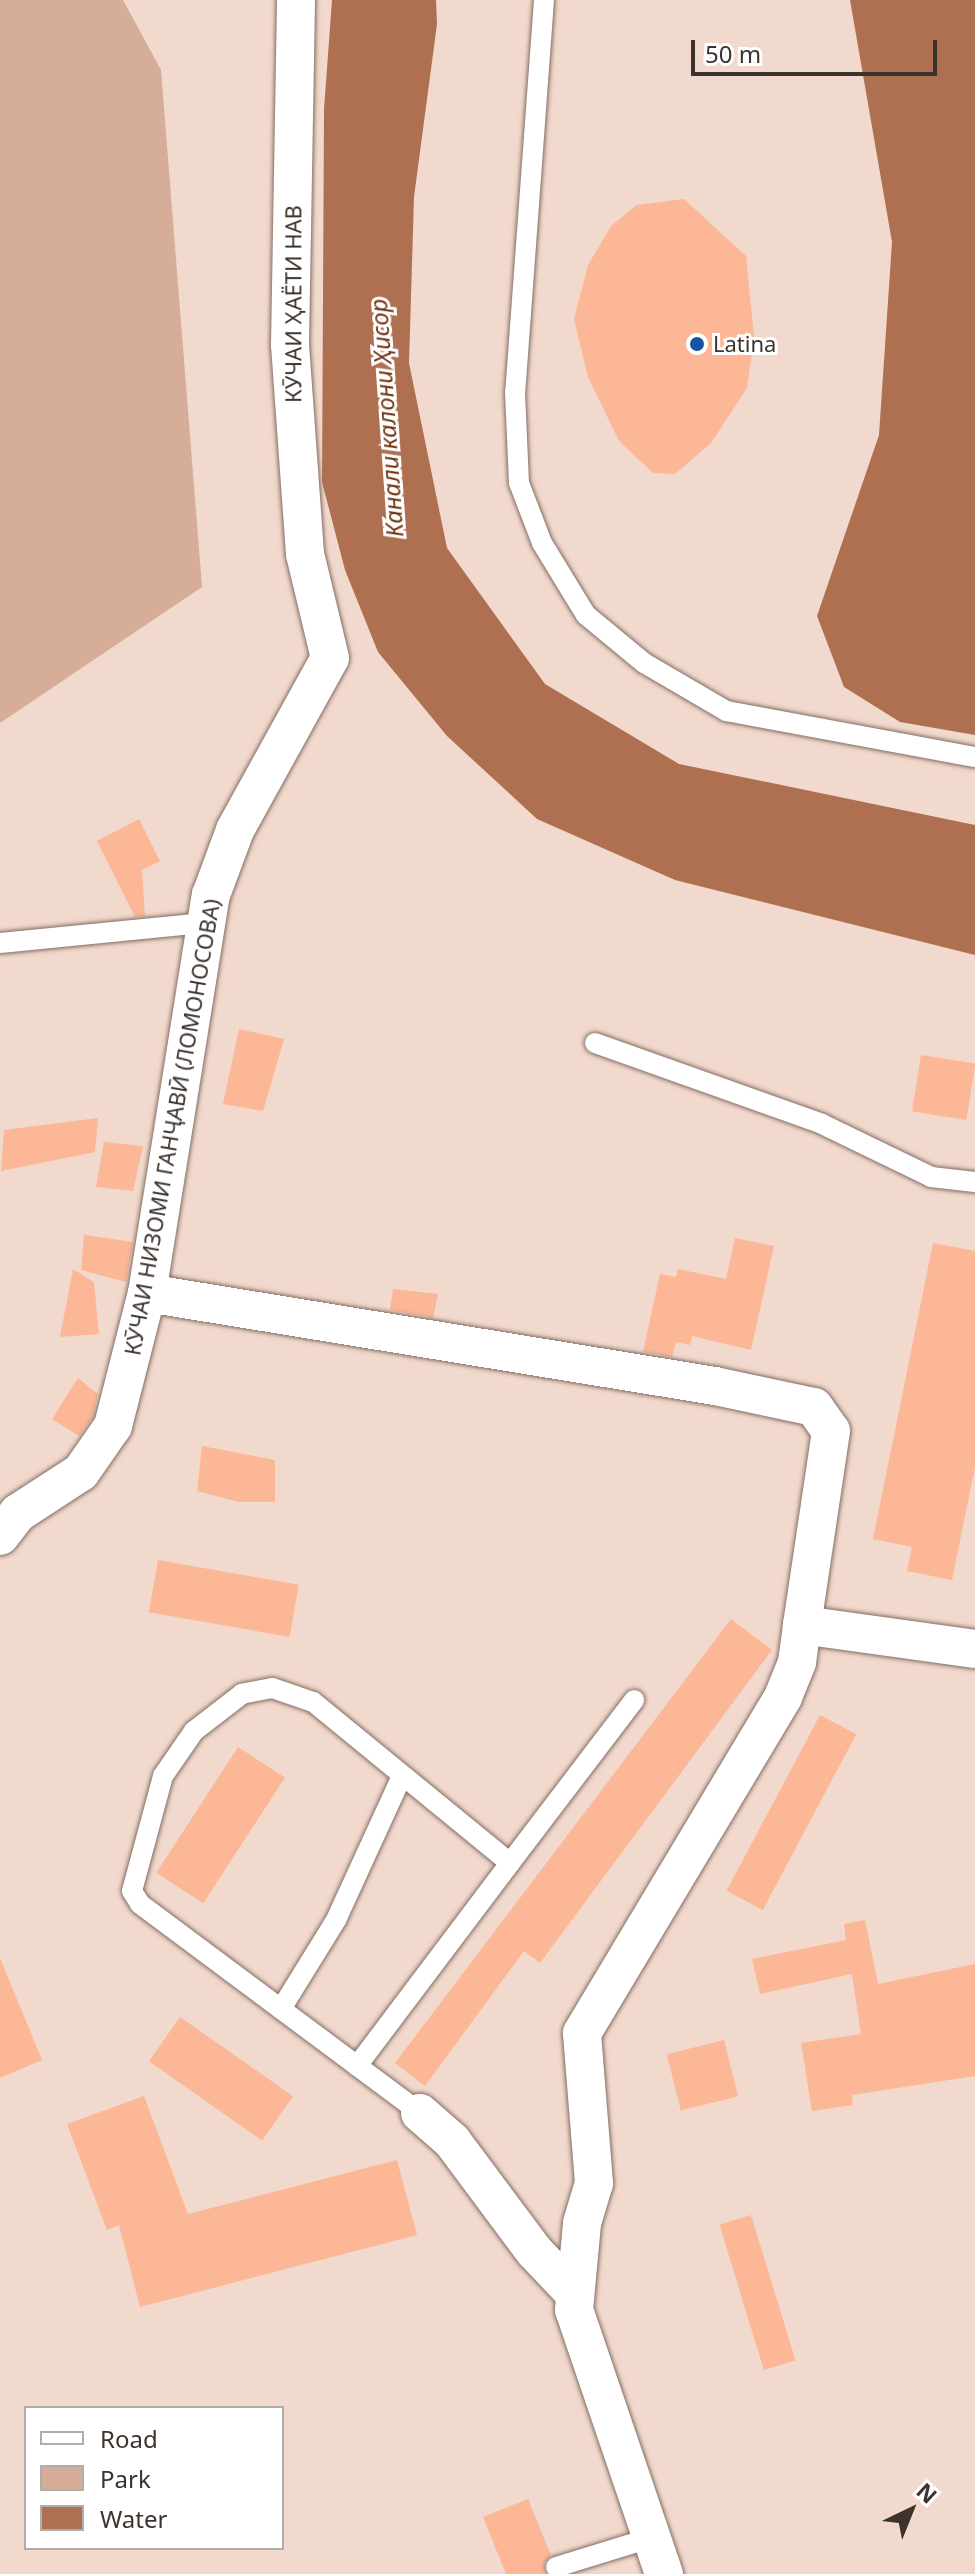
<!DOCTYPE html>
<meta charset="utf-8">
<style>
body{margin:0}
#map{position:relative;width:975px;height:2574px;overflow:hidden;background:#f2d9cd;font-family:"Noto Sans",sans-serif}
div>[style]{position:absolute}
.green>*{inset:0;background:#d5ad99}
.water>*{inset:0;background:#af7052}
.building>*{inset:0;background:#fbb796;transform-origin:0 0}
.roads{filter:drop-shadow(0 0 2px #836d63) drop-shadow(0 0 2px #836d63)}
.service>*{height:20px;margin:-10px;padding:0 10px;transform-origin:10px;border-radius:10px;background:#fff}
.minor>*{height:38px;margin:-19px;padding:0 19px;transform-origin:19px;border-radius:19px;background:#fff}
.dots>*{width:22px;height:22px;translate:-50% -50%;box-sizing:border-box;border:4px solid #fff;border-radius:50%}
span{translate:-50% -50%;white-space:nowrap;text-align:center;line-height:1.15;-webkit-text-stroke:6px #fff;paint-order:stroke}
.street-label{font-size:22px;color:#3d332e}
.poi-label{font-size:22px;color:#3d332e}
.left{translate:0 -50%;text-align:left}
.water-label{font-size:24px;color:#713412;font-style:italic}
.legend{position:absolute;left:24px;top:2406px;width:260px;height:144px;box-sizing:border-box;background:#fff;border:2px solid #b1adab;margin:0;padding:10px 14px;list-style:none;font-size:24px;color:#3d332e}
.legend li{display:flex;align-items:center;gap:16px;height:40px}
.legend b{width:40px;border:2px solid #b1adab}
.north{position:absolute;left:871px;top:2470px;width:80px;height:80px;-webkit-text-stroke:6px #fff;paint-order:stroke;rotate:43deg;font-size:22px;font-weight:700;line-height:32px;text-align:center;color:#3d332e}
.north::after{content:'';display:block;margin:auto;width:28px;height:36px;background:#3d332e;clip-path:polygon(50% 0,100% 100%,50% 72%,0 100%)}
.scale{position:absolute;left:691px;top:40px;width:246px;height:36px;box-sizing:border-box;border:4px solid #3d332e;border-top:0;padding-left:10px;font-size:24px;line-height:28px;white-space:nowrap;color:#3d332e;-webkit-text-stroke:6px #fff;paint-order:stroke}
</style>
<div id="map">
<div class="green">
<i style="clip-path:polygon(0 0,123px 0,161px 70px,202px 587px,0 723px)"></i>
</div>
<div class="water">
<i style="clip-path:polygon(332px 0,436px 0,437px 24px,414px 197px,409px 363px,447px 548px,545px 684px,679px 764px,975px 825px,975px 955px,675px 880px,537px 819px,447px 736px,378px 652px,345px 570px,322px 482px,324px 109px)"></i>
<i style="clip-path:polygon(850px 0,975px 0,975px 735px,900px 722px,844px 687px,817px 616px,879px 435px,892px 242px)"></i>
</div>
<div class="building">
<i style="clip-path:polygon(684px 199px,746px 256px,754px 338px,747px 388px,711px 443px,675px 474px,653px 473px,619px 441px,588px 377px,574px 319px,588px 265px,611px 226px,637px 205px)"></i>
<i style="clip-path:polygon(139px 819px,160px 861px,142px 870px,145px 916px,135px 917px,97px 841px)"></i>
<i style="clip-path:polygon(239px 1029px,284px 1039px,263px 1111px,223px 1104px)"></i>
<i style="left:921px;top:1055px;width:55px;height:57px;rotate:9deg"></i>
<i style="clip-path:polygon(98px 1118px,95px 1152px,1px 1171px,4px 1130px)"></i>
<i style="clip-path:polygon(104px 1142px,143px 1146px,133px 1191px,96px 1187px)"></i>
<i style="clip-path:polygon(84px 1235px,133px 1242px,126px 1282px,81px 1270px)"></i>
<i style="clip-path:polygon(735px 1238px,774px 1246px,751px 1350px,692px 1336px,690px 1345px,676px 1342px,672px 1357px,643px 1352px,660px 1274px,676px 1277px,678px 1269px,726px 1279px)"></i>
<i style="clip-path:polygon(933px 1243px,975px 1251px,975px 1467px,952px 1580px,907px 1571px,912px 1547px,873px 1539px)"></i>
<i style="clip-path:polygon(73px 1269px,94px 1282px,99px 1334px,60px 1337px)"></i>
<i style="clip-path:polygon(393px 1289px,438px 1294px,433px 1318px,390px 1310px)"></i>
<i style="clip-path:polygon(78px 1378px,98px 1394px,93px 1417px,79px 1436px,52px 1419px)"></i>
<i style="clip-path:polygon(202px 1446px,275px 1460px,275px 1502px,239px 1502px,197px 1491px)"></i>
<i style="left:158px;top:1560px;width:143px;height:53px;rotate:10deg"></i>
<i style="clip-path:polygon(731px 1619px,772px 1650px,540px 1963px,524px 1951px,425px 2086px,395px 2063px)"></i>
<i style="left:820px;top:1715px;width:41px;height:199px;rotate:28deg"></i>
<i style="left:238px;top:1747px;width:56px;height:150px;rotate:33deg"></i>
<i style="clip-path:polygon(865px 1920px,878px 1984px,975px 1964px,975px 2076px,852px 2095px,853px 2105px,812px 2111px,801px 2043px,861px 2034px,852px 1974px,760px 1994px,752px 1959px,846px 1940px,844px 1924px)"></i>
<i style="clip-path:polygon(0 1958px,42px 2060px,0 2078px)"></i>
<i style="left:180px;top:2017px;width:138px;height:54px;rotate:35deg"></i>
<i style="left:724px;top:2040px;width:58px;height:59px;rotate:76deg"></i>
<i style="clip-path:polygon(144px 2096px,188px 2214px,397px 2160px,417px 2235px,140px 2307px,119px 2225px,107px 2230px,67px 2124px)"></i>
<i style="left:751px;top:2215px;width:152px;height:33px;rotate:73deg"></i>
<i style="clip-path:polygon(528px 2499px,551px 2555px,544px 2563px,545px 2574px,506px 2574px,483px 2517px)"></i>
</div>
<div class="roads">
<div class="service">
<i style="left:544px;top:0;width:393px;rotate:94.2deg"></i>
<i style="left:515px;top:392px;width:91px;rotate:87.5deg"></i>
<i style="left:519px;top:483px;width:64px;rotate:69deg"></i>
<i style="left:542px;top:543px;width:84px;rotate:58.6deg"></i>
<i style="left:586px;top:615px;width:75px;rotate:39.6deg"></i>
<i style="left:644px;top:663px;width:95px;rotate:30.3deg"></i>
<i style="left:726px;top:711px;width:253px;rotate:10.5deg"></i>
<i style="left:0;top:943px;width:206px;rotate:-5.6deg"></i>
<i style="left:595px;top:1043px;width:241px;rotate:19.6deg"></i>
<i style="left:822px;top:1124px;width:121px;rotate:25.9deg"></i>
<i style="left:931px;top:1177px;width:44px;rotate:6.5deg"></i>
<i style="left:510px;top:1863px;width:205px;rotate:-52.7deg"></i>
<i style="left:281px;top:2009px;width:105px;rotate:-58.3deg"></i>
<i style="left:336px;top:1920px;width:158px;rotate:-65.4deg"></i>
<i style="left:357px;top:2066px;width:254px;rotate:-53deg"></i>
<i style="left:510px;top:1863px;width:254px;rotate:-140.7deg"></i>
<i style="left:313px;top:1702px;width:43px;rotate:-161.1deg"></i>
<i style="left:272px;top:1688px;width:31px;rotate:169deg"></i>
<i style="left:242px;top:1694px;width:61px;rotate:142.4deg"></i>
<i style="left:194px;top:1731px;width:55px;rotate:124.6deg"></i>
<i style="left:163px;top:1776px;width:119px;rotate:105.1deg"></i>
<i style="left:132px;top:1891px;width:15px;rotate:58deg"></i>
<i style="left:140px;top:1904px;width:349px;rotate:36.7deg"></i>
<i style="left:556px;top:2567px;width:98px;rotate:-17.1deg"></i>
</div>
<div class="minor">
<i style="left:147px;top:1293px;width:576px;rotate:9.3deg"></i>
<i style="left:715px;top:1386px;width:101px;rotate:12deg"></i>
<i style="left:814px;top:1407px;width:29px;rotate:55deg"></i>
<i style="left:831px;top:1431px;width:196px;rotate:98.5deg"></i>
<i style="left:0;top:1536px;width:29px;rotate:-52deg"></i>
<i style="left:18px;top:1513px;width:75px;rotate:-33.1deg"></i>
<i style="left:81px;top:1472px;width:56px;rotate:-55.2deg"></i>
<i style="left:113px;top:1426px;width:137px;rotate:-75.7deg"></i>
<i style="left:147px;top:1293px;width:403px;rotate:-80.9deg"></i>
<i style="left:211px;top:895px;width:69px;rotate:-69.7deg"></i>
<i style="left:235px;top:830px;width:196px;rotate:-61.1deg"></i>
<i style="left:330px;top:658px;width:107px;rotate:-103.5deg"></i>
<i style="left:305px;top:554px;width:210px;rotate:-94.1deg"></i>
<i style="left:290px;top:345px;width:345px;rotate:-89deg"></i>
<i style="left:420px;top:2113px;width:43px;rotate:41.2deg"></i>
<i style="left:452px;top:2141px;width:137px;rotate:53.3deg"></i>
<i style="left:534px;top:2251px;width:57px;rotate:46.4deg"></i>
<i style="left:664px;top:2574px;width:279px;rotate:-108.8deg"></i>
<i style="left:574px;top:2310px;width:87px;rotate:-84.7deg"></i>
<i style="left:582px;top:2223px;width:42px;rotate:-73.3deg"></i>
<i style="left:594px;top:2183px;width:150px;rotate:-94.6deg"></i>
<i style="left:582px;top:2033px;width:392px;rotate:-59.1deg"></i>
<i style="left:783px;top:1697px;width:38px;rotate:-68deg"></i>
<i style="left:797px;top:1662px;width:37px;rotate:-82deg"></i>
<i style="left:802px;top:1625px;width:175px;rotate:7.9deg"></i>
</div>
</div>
<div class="dots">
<i style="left:697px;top:344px;background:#1555a5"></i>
</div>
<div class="street-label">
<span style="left:293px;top:304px;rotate:-90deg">КӮЧАИ ҲАЁТИ НАВ</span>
<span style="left:172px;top:1127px;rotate:-80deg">КӮЧАИ НИЗОМИ ГАНҶАВӢ (ЛОМОНОСОВА)</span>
</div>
<div class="poi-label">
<span class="left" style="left:713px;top:344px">Latina</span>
</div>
<div class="water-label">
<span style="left:386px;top:418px;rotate:-94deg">Канали калони Ҳисор</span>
</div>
<ul class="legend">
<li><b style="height:10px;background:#fff"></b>Road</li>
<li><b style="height:22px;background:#d5ad99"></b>Park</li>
<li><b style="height:22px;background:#af7052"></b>Water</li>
</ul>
<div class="north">N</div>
<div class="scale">50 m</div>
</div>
